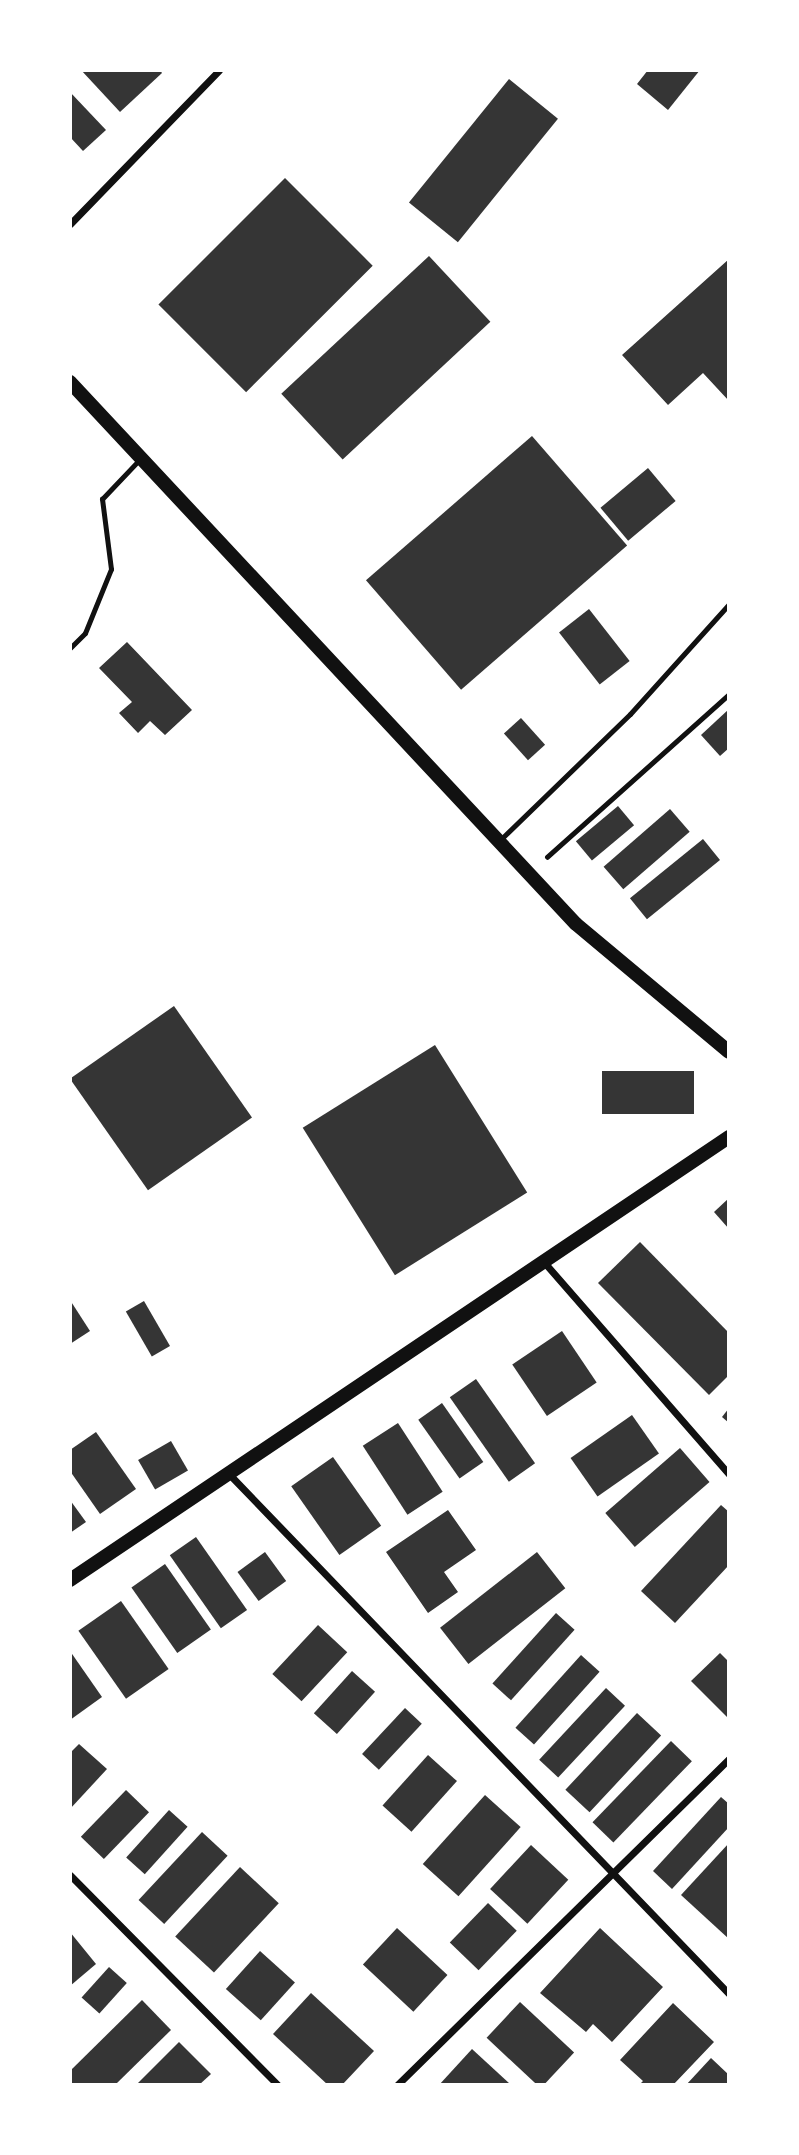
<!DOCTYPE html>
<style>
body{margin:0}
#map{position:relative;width:799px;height:2155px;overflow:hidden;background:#fff;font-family:Overpass,sans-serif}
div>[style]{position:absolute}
.building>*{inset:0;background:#353535;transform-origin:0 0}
.path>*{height:4.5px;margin:-2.25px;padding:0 2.25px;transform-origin:2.25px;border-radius:2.25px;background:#111}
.service>*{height:5px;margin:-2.5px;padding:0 2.5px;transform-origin:2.5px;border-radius:2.5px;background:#111}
.minor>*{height:7px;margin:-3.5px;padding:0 3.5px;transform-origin:3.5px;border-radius:3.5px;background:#111}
.secondary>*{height:14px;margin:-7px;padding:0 7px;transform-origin:7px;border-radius:7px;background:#111}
span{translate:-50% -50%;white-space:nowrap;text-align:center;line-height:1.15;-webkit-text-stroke:7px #fff;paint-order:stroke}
.frame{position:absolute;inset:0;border:72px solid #fff;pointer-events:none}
</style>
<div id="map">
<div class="building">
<i style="clip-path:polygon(81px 70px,160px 70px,162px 73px,120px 112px)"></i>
<i style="clip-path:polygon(648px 70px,700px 70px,668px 110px,637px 84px)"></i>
<i style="left:509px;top:79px;width:63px;height:159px;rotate:39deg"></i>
<i style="clip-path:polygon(70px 92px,106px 130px,83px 151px,70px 137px)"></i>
<i style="left:285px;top:178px;width:124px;height:179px;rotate:45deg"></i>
<i style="left:429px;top:256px;width:90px;height:202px;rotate:47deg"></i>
<i style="clip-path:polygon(729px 259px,729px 401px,703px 373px,668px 405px,622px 355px)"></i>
<i style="left:532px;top:436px;width:145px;height:220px;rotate:49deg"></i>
<i style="left:648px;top:468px;width:43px;height:62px;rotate:50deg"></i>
<i style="left:589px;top:609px;width:66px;height:38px;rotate:52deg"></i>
<i style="clip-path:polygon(127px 642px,192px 710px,165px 735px,150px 721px,138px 733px,119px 713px,132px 702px,99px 668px)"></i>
<i style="clip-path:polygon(729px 709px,729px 748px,720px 756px,701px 735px)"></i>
<i style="left:521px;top:718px;width:36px;height:23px;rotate:48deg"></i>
<i style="left:618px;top:806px;width:25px;height:55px;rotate:50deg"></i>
<i style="left:670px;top:809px;width:30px;height:88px;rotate:49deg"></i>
<i style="left:703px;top:839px;width:27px;height:94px;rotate:51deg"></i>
<i style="left:174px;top:1006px;width:136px;height:127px;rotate:55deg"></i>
<i style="left:435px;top:1045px;width:174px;height:156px;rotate:58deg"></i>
<i style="left:602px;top:1071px;width:92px;height:43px"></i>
<i style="clip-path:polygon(729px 1198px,729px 1229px,714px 1212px)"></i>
<i style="clip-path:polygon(640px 1242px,729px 1333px,729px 1375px,709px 1395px,598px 1283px)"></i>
<i style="clip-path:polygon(70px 1300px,90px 1331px,70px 1344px)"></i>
<i style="left:144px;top:1301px;width:52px;height:21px;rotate:60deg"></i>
<i style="left:562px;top:1331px;width:62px;height:60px;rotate:56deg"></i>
<i style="left:476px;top:1379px;width:103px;height:32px;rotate:55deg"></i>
<i style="left:442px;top:1403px;width:72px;height:29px;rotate:55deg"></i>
<i style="clip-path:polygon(729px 1408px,729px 1423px,722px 1417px)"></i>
<i style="left:632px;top:1415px;width:47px;height:75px;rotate:55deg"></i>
<i style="left:398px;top:1423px;width:82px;height:42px;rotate:57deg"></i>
<i style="clip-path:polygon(96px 1432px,136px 1489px,100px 1514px,70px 1471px,70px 1450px)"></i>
<i style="left:171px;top:1441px;width:34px;height:38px;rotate:60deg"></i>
<i style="left:680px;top:1448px;width:45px;height:99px;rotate:49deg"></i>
<i style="left:333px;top:1457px;width:84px;height:51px;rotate:55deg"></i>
<i style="clip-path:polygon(70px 1500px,86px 1522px,70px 1533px)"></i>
<i style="clip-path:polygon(721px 1505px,729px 1512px,729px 1565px,675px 1623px,641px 1591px)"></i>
<i style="clip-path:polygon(448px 1510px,476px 1550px,444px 1572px,458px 1592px,428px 1613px,386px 1552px)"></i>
<i style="left:196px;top:1537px;width:89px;height:32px;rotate:55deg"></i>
<i style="left:265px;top:1552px;width:36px;height:34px;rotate:54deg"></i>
<i style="left:537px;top:1552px;width:46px;height:123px;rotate:52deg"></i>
<i style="left:165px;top:1564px;width:80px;height:41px;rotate:55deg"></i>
<i style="left:121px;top:1601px;width:83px;height:52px;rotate:55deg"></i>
<i style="left:556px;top:1613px;width:25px;height:95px;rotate:42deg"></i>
<i style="left:318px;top:1625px;width:40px;height:67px;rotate:43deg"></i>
<i style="clip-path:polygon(70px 1651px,102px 1697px,70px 1720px)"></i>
<i style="clip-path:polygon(720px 1653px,729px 1662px,729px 1719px,691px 1681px)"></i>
<i style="left:581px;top:1655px;width:25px;height:98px;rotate:42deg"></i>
<i style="left:352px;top:1671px;width:31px;height:57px;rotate:42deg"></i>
<i style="left:606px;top:1688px;width:26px;height:98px;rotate:43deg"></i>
<i style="left:405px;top:1708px;width:23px;height:63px;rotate:43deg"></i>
<i style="left:637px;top:1713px;width:33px;height:105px;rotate:43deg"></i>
<i style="left:671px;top:1741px;width:29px;height:113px;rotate:44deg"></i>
<i style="clip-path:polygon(79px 1744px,107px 1769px,70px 1809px,70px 1753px)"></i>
<i style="left:428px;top:1755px;width:39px;height:68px;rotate:42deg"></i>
<i style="left:126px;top:1790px;width:32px;height:65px;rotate:44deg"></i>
<i style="left:485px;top:1795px;width:48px;height:93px;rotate:42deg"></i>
<i style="clip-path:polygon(721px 1797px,729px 1804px,729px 1827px,672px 1889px,653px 1871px)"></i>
<i style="left:169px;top:1810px;width:25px;height:64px;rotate:42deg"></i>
<i style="left:202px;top:1832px;width:35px;height:93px;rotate:43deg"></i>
<i style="clip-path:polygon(729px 1843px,729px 1939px,681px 1895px)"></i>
<i style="left:531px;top:1845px;width:51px;height:60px;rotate:43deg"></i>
<i style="left:240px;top:1867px;width:53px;height:95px;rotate:43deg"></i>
<i style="left:488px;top:1903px;width:40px;height:55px;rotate:44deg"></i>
<i style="left:397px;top:1928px;width:69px;height:50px;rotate:43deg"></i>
<i style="clip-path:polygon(600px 1928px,663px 1987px,612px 2042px,593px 2024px,586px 2032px,540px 1993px)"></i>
<i style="clip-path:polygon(70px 1932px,96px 1964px,70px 1986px)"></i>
<i style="left:260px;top:1951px;width:47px;height:51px;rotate:42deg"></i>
<i style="left:109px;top:1967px;width:24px;height:41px;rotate:42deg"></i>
<i style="clip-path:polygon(311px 1993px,374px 2051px,342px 2085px,328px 2085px,273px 2034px)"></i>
<i style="clip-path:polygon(142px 2000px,171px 2030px,115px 2085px,70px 2085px,70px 2071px)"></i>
<i style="left:520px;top:2002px;width:74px;height:49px;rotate:43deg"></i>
<i style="clip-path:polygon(673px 2003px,714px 2042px,673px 2085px,639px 2085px,643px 2081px,620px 2060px)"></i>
<i style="clip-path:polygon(179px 2042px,211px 2074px,199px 2085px,136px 2085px)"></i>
<i style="clip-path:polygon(472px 2049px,511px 2085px,439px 2085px)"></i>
<i style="clip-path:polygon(711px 2058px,729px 2075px,729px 2085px,686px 2085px)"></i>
</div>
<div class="path">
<i style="left:547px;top:857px;width:244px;rotate:-41.8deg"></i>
</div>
<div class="service">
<i style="left:70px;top:648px;width:21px;rotate:-45deg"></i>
<i style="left:85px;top:633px;width:69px;rotate:-67.9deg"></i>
<i style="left:111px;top:569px;width:71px;rotate:-97.3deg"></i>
<i style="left:102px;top:499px;width:55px;rotate:-46.5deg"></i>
<i style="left:500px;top:840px;width:181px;rotate:-44.1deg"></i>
<i style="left:630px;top:714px;width:148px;rotate:-48deg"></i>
</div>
<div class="minor">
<i style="left:70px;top:224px;width:214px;rotate:-45.9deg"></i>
<i style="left:543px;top:1261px;width:283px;rotate:48.9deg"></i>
<i style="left:229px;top:1474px;width:721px;rotate:46.12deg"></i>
<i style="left:70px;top:1875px;width:296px;rotate:45.3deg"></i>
<i style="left:397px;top:2085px;width:465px;rotate:-44.5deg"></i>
</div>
<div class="secondary">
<i style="left:70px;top:382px;width:741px;rotate:46.97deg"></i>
<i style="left:576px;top:924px;width:199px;rotate:39.9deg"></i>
<i style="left:70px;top:1580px;width:794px;rotate:-33.91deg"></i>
</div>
<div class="frame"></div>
</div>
